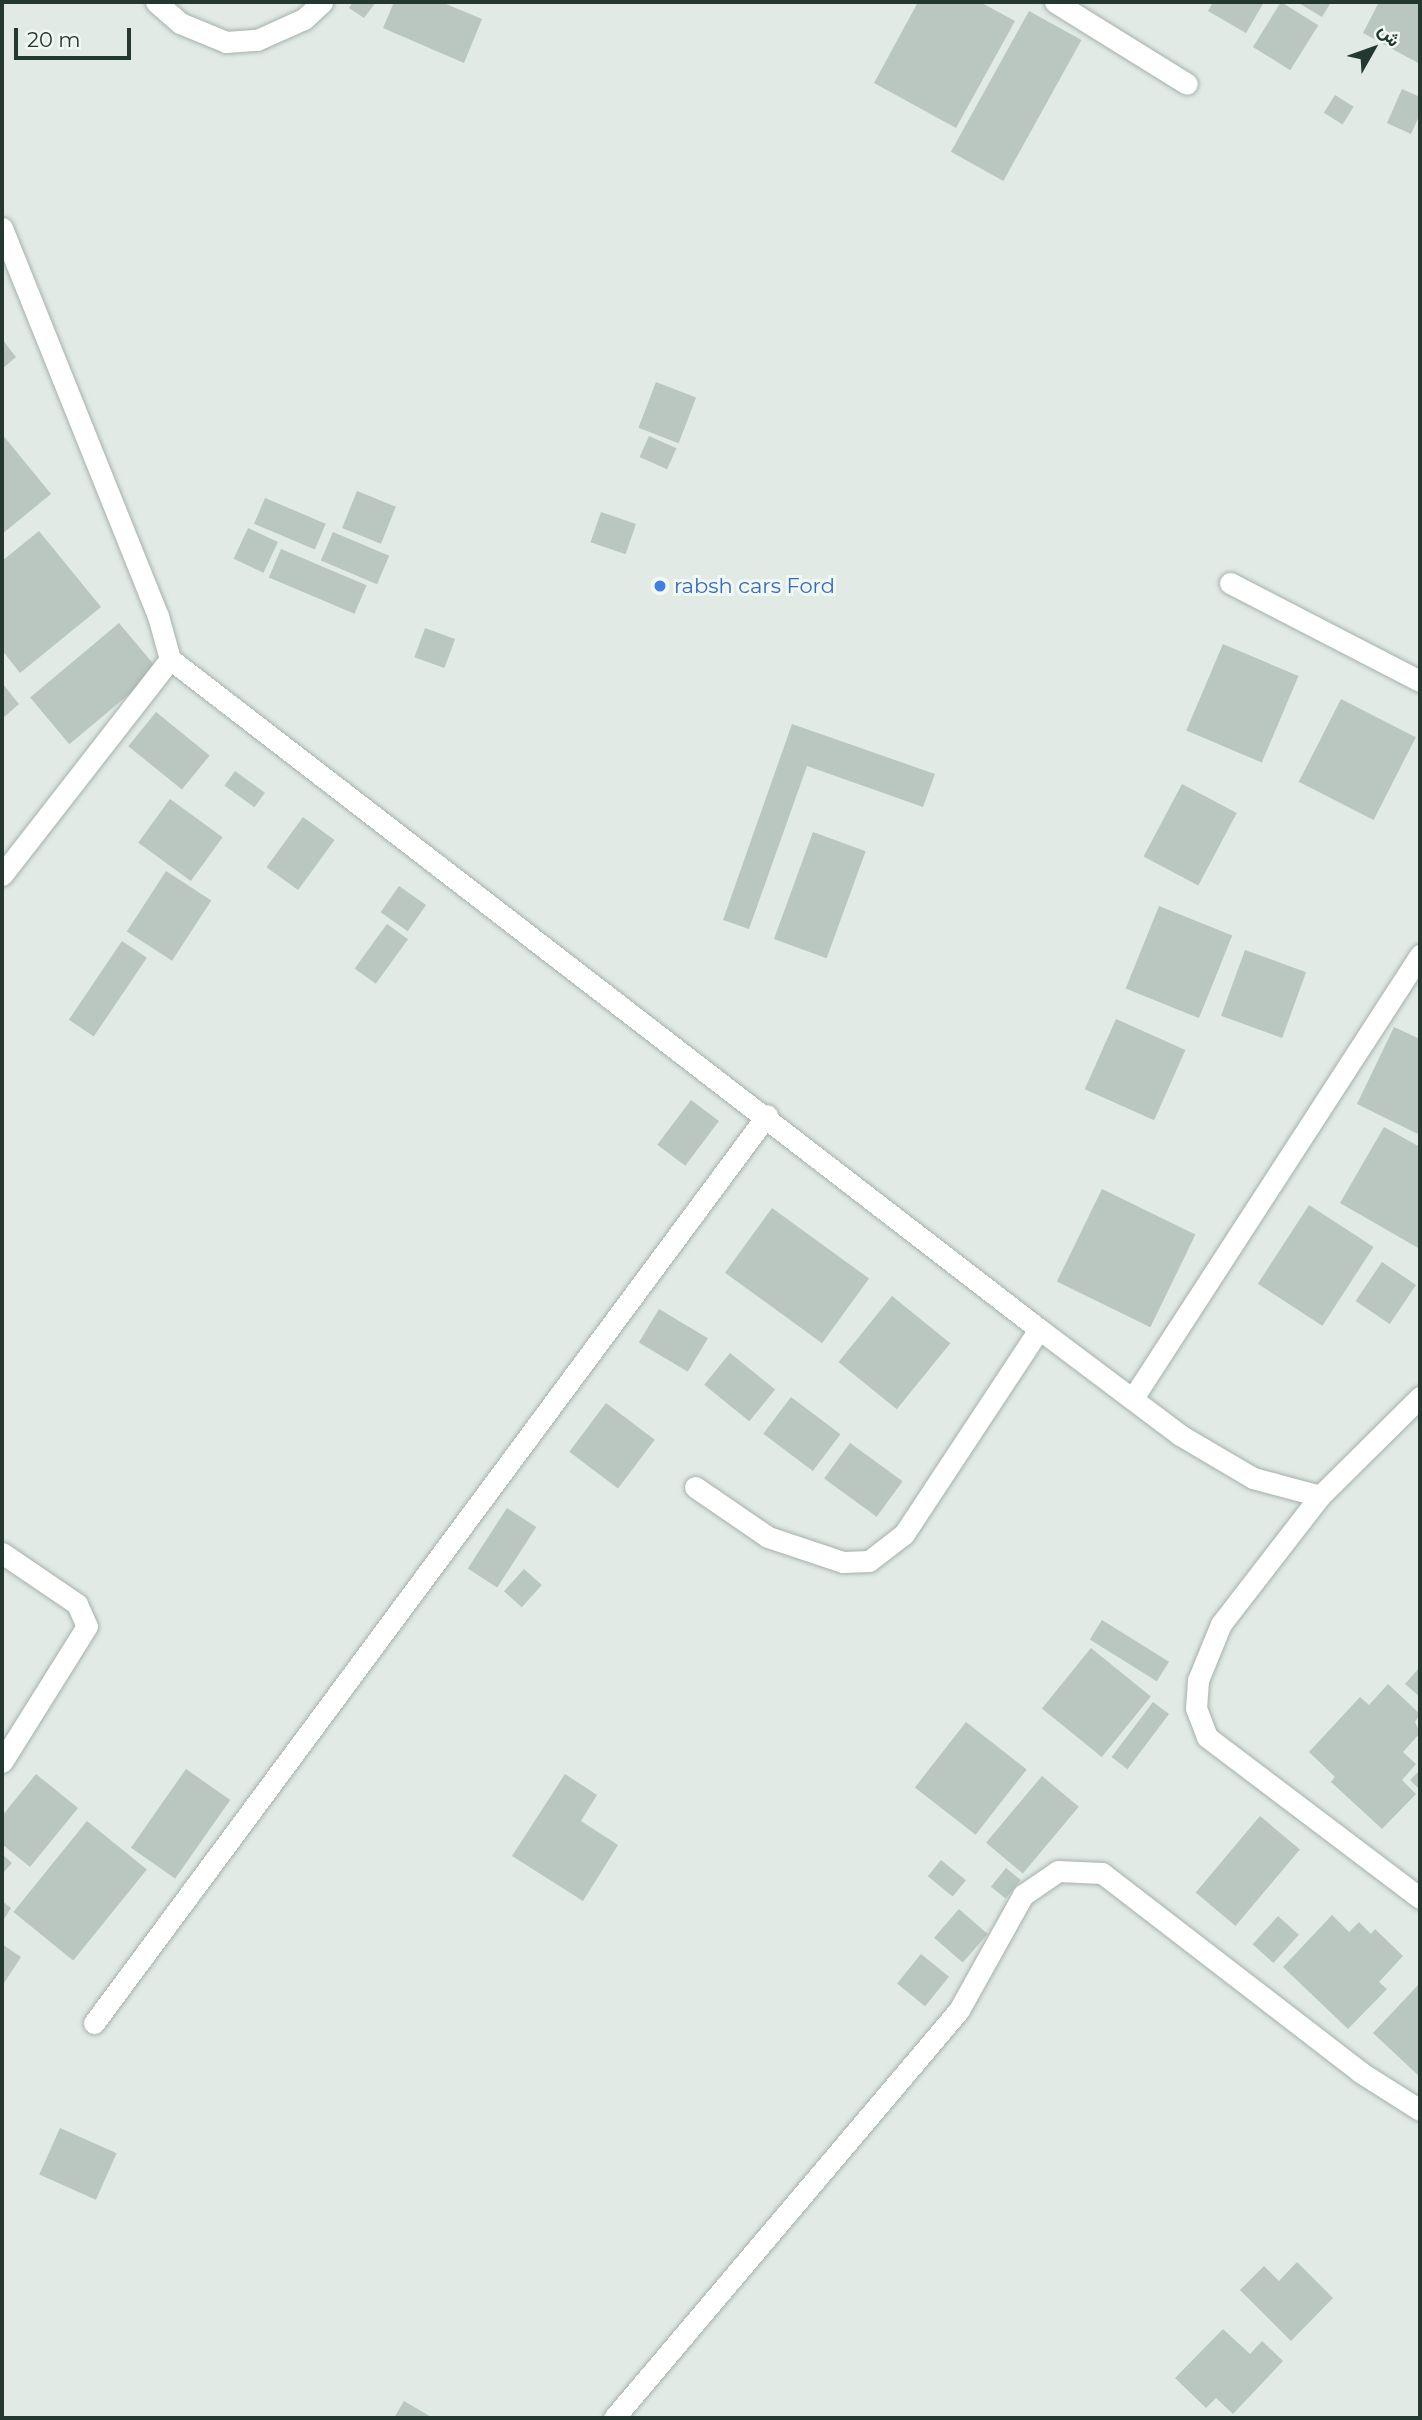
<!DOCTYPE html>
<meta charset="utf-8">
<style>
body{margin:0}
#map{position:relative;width:1422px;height:2420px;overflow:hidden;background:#e1eae5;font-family:Montserrat,Vazirmatn,sans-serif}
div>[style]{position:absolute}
.building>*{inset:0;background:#b9c7c0;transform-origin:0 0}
.roads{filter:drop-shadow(0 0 2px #a4b1ab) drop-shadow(0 0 2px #a4b1ab)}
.street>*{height:21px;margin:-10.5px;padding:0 10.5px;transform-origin:10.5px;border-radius:10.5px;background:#fff}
.dots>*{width:19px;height:19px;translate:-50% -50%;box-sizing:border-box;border:4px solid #f1f7f3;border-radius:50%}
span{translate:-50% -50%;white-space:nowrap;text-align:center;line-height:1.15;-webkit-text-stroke:6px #f1f7f3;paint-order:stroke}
.shop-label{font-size:21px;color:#366cbe}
.left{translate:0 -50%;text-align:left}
.frame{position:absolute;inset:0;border:4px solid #233830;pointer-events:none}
.north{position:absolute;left:1338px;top:14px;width:70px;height:70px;-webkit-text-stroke:5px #f1f7f3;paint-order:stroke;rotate:50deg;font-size:19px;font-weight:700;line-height:28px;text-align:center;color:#233830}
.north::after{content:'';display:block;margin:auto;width:24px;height:32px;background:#233830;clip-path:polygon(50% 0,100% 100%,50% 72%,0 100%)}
.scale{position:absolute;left:14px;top:28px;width:117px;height:32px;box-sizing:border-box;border:4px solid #233830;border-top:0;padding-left:9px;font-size:21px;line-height:24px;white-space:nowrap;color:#233830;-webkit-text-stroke:5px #f1f7f3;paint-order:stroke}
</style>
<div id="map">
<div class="building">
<i style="clip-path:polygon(353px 2px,376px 2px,364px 18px,349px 8px)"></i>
<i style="clip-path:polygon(394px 2px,441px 2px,482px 19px,464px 63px,383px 28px)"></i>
<i style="clip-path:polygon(918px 2px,980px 2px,1015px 21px,956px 128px,874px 83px)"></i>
<i style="clip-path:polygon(1213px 2px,1264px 2px,1246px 33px,1208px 11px)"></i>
<i style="left:1281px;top:2px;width:44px;height:53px;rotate:32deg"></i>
<i style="clip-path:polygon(1297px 2px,1331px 2px,1322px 17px)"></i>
<i style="clip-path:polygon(1379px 2px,1420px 2px,1420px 64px,1363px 33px)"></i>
<i style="left:1029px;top:11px;width:60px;height:161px;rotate:29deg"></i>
<i style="clip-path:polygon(1402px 89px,1420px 97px,1420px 114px,1411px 134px,1387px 123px)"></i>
<i style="left:1335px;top:95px;width:22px;height:21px;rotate:32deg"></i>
<i style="clip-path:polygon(2px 339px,16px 357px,2px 369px)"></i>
<i style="left:656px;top:382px;width:43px;height:49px;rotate:21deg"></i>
<i style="clip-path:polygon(2px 434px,51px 494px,2px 534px)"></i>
<i style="left:649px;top:436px;width:30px;height:23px;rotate:24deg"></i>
<i style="left:357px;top:491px;width:42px;height:40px;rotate:22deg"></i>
<i style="left:265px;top:498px;width:66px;height:28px;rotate:23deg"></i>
<i style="left:601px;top:512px;width:37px;height:32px;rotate:19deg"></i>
<i style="left:248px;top:528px;width:33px;height:34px;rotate:25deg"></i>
<i style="clip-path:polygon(39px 531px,101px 607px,20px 673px,2px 650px,2px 561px)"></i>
<i style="left:333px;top:532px;width:61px;height:31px;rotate:23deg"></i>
<i style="left:281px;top:549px;width:93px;height:31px;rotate:23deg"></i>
<i style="left:119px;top:623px;width:61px;height:116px;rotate:50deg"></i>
<i style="left:425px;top:628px;width:32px;height:31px;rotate:20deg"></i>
<i style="left:1223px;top:644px;width:82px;height:94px;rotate:23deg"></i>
<i style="clip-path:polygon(2px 683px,19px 704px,2px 719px)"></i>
<i style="left:1341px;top:699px;width:84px;height:93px;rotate:27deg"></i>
<i style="left:156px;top:712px;width:69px;height:44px;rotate:39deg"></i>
<i style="clip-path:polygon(792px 724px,935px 774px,923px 807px,807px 766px,749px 929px,723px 920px)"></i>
<i style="left:235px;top:771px;width:37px;height:18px;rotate:36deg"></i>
<i style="left:1182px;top:784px;width:62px;height:82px;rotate:28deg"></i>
<i style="left:170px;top:799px;width:65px;height:54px;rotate:36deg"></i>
<i style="left:303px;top:817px;width:39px;height:62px;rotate:36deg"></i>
<i style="left:813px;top:832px;width:56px;height:114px;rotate:20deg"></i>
<i style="left:166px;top:871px;width:54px;height:72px;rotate:33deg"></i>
<i style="left:399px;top:886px;width:33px;height:32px;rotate:35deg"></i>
<i style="left:1159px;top:906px;width:79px;height:89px;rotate:22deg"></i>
<i style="left:387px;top:924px;width:26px;height:55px;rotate:36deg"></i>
<i style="left:122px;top:941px;width:30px;height:95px;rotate:34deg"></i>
<i style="left:1245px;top:950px;width:65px;height:70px;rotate:20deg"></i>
<i style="left:1116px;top:1019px;width:76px;height:77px;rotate:24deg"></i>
<i style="clip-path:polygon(1394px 1027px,1420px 1039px,1420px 1135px,1357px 1104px)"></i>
<i style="left:691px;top:1100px;width:35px;height:56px;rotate:37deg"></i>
<i style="clip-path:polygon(1384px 1127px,1420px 1147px,1420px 1249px,1340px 1203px)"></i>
<i style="left:1102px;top:1189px;width:104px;height:103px;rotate:26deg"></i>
<i style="left:1309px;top:1205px;width:77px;height:94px;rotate:33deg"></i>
<i style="left:772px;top:1208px;width:120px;height:80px;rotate:36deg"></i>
<i style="left:1382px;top:1262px;width:41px;height:47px;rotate:34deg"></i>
<i style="left:892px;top:1296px;width:75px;height:85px;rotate:39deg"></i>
<i style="left:659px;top:1309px;width:57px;height:39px;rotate:31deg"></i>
<i style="left:730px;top:1353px;width:58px;height:41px;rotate:39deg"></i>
<i style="left:791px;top:1397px;width:62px;height:46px;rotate:37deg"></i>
<i style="left:606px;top:1403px;width:61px;height:61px;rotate:37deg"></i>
<i style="left:850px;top:1443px;width:65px;height:44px;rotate:36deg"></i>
<i style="left:507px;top:1508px;width:35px;height:72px;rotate:33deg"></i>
<i style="left:524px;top:1569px;width:24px;height:30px;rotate:42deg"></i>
<i style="left:1102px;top:1620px;width:79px;height:23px;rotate:32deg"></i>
<i style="left:1091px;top:1648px;width:77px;height:78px;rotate:39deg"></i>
<i style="clip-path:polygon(1420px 1667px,1420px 1697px,1405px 1684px)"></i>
<i style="clip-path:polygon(1388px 1684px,1420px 1714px,1415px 1722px,1420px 1733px,1403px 1752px,1416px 1764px,1402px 1780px,1416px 1794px,1382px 1829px,1331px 1782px,1335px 1777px,1309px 1752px,1360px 1697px,1369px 1705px)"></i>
<i style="left:1153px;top:1702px;width:20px;height:69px;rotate:37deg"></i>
<i style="left:966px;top:1722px;width:77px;height:83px;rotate:38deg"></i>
<i style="left:186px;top:1769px;width:54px;height:96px;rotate:35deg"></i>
<i style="clip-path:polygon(1420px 1770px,1420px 1790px,1410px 1780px)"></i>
<i style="clip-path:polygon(36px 1774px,78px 1808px,30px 1867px,2px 1844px,2px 1816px)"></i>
<i style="clip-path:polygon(565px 1774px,597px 1795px,581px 1821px,618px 1845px,583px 1901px,512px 1856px)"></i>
<i style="left:1042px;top:1776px;width:48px;height:87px;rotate:40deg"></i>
<i style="left:1260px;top:1816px;width:52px;height:100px;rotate:40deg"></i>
<i style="left:87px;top:1821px;width:77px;height:117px;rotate:39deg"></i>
<i style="clip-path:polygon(2px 1854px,12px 1863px,2px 1874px)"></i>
<i style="left:941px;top:1860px;width:32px;height:21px;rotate:39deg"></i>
<i style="left:1006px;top:1868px;width:19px;height:24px;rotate:39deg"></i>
<i style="clip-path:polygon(2px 1901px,11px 1908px,2px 1922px)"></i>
<i style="left:959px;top:1909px;width:38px;height:38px;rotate:41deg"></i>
<i style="clip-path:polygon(1332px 1915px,1349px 1932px,1359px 1922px,1371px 1934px,1375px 1929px,1403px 1956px,1379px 1982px,1387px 1989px,1348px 2029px,1283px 1967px)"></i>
<i style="left:1278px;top:1916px;width:28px;height:38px;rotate:42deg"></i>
<i style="clip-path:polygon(2px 1944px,21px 1957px,2px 1986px)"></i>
<i style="left:921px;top:1954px;width:36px;height:38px;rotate:39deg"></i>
<i style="clip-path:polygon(1420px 1983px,1420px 2077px,1373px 2033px)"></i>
<i style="left:60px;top:2128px;width:62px;height:51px;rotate:24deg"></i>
<i style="clip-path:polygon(1297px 2262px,1333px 2298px,1291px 2341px,1240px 2290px,1264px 2266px,1279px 2281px)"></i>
<i style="clip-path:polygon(1223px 2329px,1250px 2354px,1262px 2341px,1283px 2361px,1233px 2414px,1216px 2398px,1206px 2408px,1175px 2378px)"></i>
<i style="clip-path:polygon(404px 2401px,433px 2418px,394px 2418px)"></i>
</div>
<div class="roads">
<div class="street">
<i style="left:156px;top:2px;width:32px;rotate:41deg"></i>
<i style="left:180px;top:23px;width:50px;rotate:22.4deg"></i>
<i style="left:226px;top:42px;width:31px;rotate:-4deg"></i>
<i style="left:257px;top:40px;width:51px;rotate:-24.1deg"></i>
<i style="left:304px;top:19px;width:25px;rotate:-43deg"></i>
<i style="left:1055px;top:2px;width:155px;rotate:31.8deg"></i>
<i style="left:2px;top:228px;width:418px;rotate:68.1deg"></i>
<i style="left:158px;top:616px;width:45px;rotate:74.4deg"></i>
<i style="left:170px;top:659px;width:1097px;rotate:37.63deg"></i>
<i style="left:1039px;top:1329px;width:176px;rotate:36.9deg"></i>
<i style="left:1180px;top:1435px;width:85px;rotate:30.5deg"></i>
<i style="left:1253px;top:1478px;width:69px;rotate:15deg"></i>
<i style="left:1320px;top:1496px;width:141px;rotate:-44.7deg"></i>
<i style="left:1230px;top:583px;width:214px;rotate:27.3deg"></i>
<i style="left:2px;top:875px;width:274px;rotate:-52.1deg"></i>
<i style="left:1133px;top:1398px;width:528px;rotate:-57.06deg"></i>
<i style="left:695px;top:1487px;width:88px;rotate:34.4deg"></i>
<i style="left:768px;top:1537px;width:79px;rotate:18.4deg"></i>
<i style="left:843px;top:1562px;width:26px;rotate:-2deg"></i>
<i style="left:869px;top:1561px;width:44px;rotate:-37.6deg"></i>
<i style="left:904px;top:1534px;width:245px;rotate:-56.6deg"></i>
<i style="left:1320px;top:1496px;width:162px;rotate:127.7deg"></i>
<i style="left:1221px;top:1624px;width:61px;rotate:112.3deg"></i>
<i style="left:1198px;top:1680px;width:28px;rotate:94deg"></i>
<i style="left:1196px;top:1708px;width:31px;rotate:69deg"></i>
<i style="left:1207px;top:1737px;width:267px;rotate:37.1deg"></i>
<i style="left:2px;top:1553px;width:91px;rotate:34.2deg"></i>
<i style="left:77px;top:1604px;width:24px;rotate:66deg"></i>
<i style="left:87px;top:1626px;width:160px;rotate:122deg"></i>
<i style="left:94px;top:2023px;width:1130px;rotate:-53.45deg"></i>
<i style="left:614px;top:2418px;width:534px;rotate:-49.78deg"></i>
<i style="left:959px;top:2010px;width:132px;rotate:-60.9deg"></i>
<i style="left:1023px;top:1895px;width:42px;rotate:-34.4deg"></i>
<i style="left:1058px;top:1871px;width:44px;rotate:2.6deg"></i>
<i style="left:1102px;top:1873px;width:326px;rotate:37.6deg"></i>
<i style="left:1360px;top:2072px;width:71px;rotate:32.3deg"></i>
</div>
</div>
<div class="dots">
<i style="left:660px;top:586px;background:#3f7fe0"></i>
</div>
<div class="shop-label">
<span class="left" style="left:674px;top:586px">rabsh cars Ford</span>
</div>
<div class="frame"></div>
<div class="north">ش</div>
<div class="scale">20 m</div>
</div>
